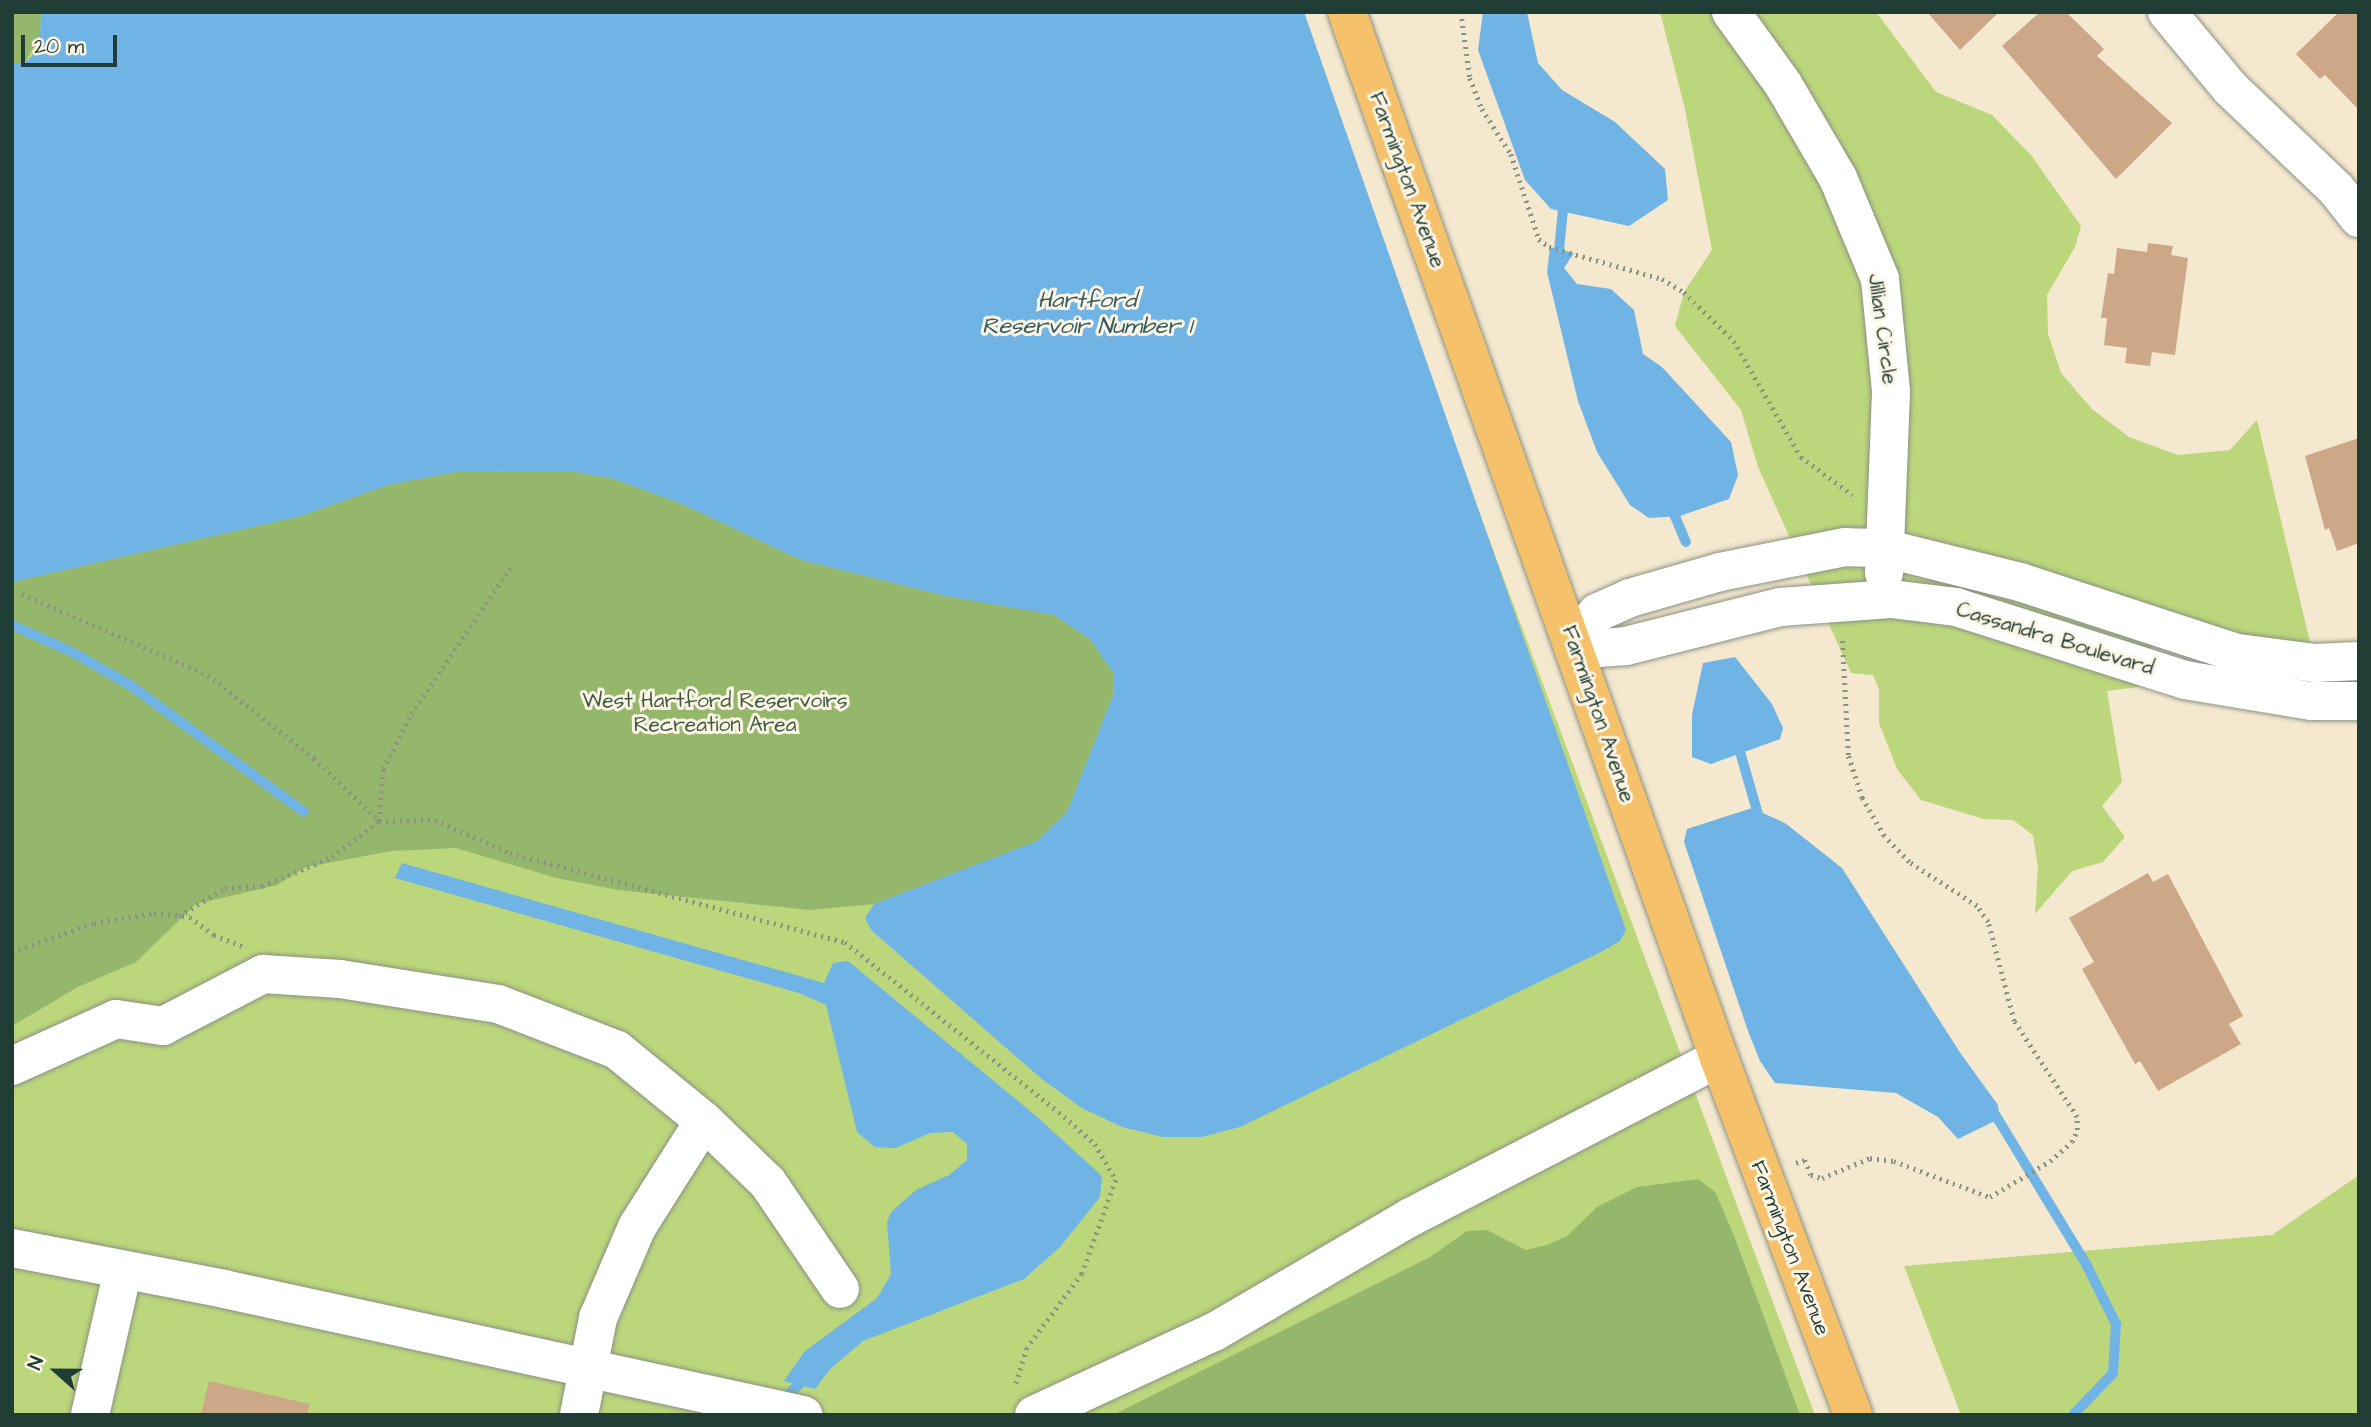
<!DOCTYPE html>
<style>
body{margin:0}
#map{position:relative;width:2371px;height:1427px;overflow:hidden;background:#f4e8cf;font-family:"Architects Daughter",sans-serif}
div>[style]{position:absolute}
.green>*{inset:0;background:#bcd67c}
.forest>*{inset:0;background:#95b76c}
.water>*{inset:0;background:#70b4e6}
.stream>*{height:10px;margin:-5px;padding:0 5px;transform-origin:5px;border-radius:5px;background:#70b4e6}
.building>*{inset:0;background:#cca888}
.path>*{height:4.5px;margin-top:-2.25px;transform-origin:0;background:repeating-linear-gradient(90deg,#8a9282 0 2px,transparent 0 7px)}
.roads{filter:drop-shadow(0 0 2px #8a9282) drop-shadow(0 0 2px #8a9282)}
.minor>*{height:38px;margin:-19px;padding:0 19px;transform-origin:19px;border-radius:19px;background:#fff}
.major>*{height:38px;margin:-19px;padding:0 19px;transform-origin:19px;border-radius:19px;background:#f5c16b}
span{translate:-50% -50%;white-space:nowrap;text-align:center;line-height:1.15;-webkit-text-stroke:6px #fcf5e5;paint-order:stroke}
.street-label{font-size:21px;color:#1f3d34}
.park-label{font-size:21px;color:#3e5c42}
.water-label{font-size:23px;color:#335b60;font-style:italic}
.frame{position:absolute;inset:0;border:14px solid #1f3d34;pointer-events:none}
.north{position:absolute;left:21px;top:1336px;width:70px;height:70px;-webkit-text-stroke:5px #fcf5e5;paint-order:stroke;rotate:291deg;font-size:19px;font-weight:700;line-height:28px;text-align:center;color:#1f3d34}
.north::after{content:'';display:block;margin:auto;width:24px;height:32px;background:#1f3d34;clip-path:polygon(50% 0,100% 100%,50% 72%,0 100%)}
.scale{position:absolute;left:21px;top:35px;width:96px;height:32px;box-sizing:border-box;border:4px solid #1f3d34;border-top:0;padding-left:9px;font-size:21px;line-height:24px;white-space:nowrap;color:#1f3d34;-webkit-text-stroke:5px #fcf5e5;paint-order:stroke}
</style>
<div id="map">
<div class="green">
<i style="clip-path:polygon(12px 12px,1293px 12px,1815px 1415px,12px 1415px)"></i>
<i style="clip-path:polygon(1660px 12px,1876px 12px,1936px 92px,1992px 115px,2031px 155px,2081px 226px,2075px 247px,2047px 295px,2048px 334px,2061px 373px,2092px 409px,2129px 437px,2178px 455px,2230px 450px,2257px 420px,2315px 663px,2158px 629px,2138px 687px,2107px 691px,2122px 782px,2102px 806px,2125px 837px,2103px 862px,2072px 871px,2035px 914px,2038px 868px,2033px 835px,2013px 820px,1984px 819px,1921px 800px,1897px 769px,1879px 723px,1879px 689px,1873px 675px,1851px 673px,1758px 467px,1741px 410px,1675px 326px,1684px 292px,1712px 250px,1685px 109px)"></i>
<i style="clip-path:polygon(2359px 1175px,2359px 1415px,1961px 1415px,1904px 1266px,2272px 1235px)"></i>
</div>
<div class="forest">
<i style="clip-path:polygon(12px 12px,41px 12px,40px 36px,24px 64px,12px 63px)"></i>
<i style="clip-path:polygon(569px 471px,611px 478px,682px 504px,801px 560px,946px 596px,1034px 609px,1054px 615px,1090px 639px,1114px 674px,1113px 695px,1067px 812px,1037px 841px,1017px 850px,874px 904px,810px 910px,618px 890px,556px 878px,456px 848px,392px 851px,306px 867px,277px 885px,196px 904px,136px 962px,78px 987px,12px 1026px,12px 582px,301px 516px,388px 485px,455px 472px)"></i>
<i style="clip-path:polygon(1698px 1179px,1715px 1192px,1733px 1233px,1800px 1415px,1113px 1415px,1430px 1257px,1467px 1231px,1487px 1230px,1526px 1250px,1547px 1245px,1567px 1236px,1597px 1207px,1637px 1187px)"></i>
</div>
<div class="water">
<i style="clip-path:polygon(41px 12px,1304px 12px,1626px 930px,1620px 941px,1601px 952px,1240px 1127px,1202px 1137px,1163px 1137px,1122px 1127px,1082px 1108px,1043px 1080px,871px 930px,865px 918px,874px 904px,1037px 841px,1067px 812px,1113px 695px,1114px 674px,1090px 639px,1054px 615px,946px 596px,801px 560px,682px 504px,611px 478px,569px 471px,455px 472px,388px 485px,301px 516px,12px 582px,12px 63px,24px 63px,32px 56px,40px 36px)"></i>
<i style="clip-path:polygon(1483px 12px,1527px 12px,1538px 63px,1562px 90px,1615px 122px,1665px 169px,1668px 200px,1629px 226px,1551px 209px,1525px 180px,1478px 50px)"></i>
<i style="clip-path:polygon(1550px 247px,1574px 253px,1564px 268px,1577px 284px,1611px 289px,1634px 310px,1643px 354px,1662px 367px,1731px 442px,1738px 475px,1729px 499px,1680px 516px,1649px 518px,1630px 505px,1597px 452px,1578px 401px,1547px 272px)"></i>
<i style="clip-path:polygon(1735px 657px,1772px 704px,1783px 728px,1780px 739px,1711px 764px,1692px 757px,1692px 715px,1703px 663px)"></i>
<i style="clip-path:polygon(1752px 808px,1785px 823px,1842px 868px,1961px 1054px,1998px 1105px,1999px 1119px,1958px 1139px,1938px 1117px,1896px 1093px,1775px 1083px,1760px 1061px,1748px 1031px,1684px 842px,1687px 829px)"></i>
<i style="clip-path:polygon(402px 863px,824px 983px,833px 963px,848px 961px,1035px 1115px,1102px 1176px,1100px 1197px,1060px 1247px,1024px 1279px,863px 1341px,830px 1369px,815px 1389px,784px 1381px,804px 1352px,877px 1298px,891px 1274px,887px 1222px,891px 1212px,916px 1190px,949px 1175px,967px 1160px,967px 1144px,953px 1132px,930px 1133px,896px 1148px,875px 1147px,857px 1132px,826px 1005px,799px 993px,395px 878px)"></i>
</div>
<div class="stream">
<i style="left:1558px;top:261px;width:62px;rotate:-84.5deg"></i>
<i style="left:1671px;top:507px;width:38px;rotate:67deg"></i>
<i style="left:12px;top:625px;width:66px;rotate:24.2deg"></i>
<i style="left:72px;top:652px;width:67px;rotate:29.6deg"></i>
<i style="left:130px;top:685px;width:215px;rotate:36.1deg"></i>
<i style="left:1738px;top:745px;width:79px;rotate:73.9deg"></i>
<i style="left:1993px;top:1111px;width:179px;rotate:58.7deg"></i>
<i style="left:2086px;top:1264px;width:67px;rotate:63.4deg"></i>
<i style="left:2116px;top:1324px;width:49px;rotate:93.5deg"></i>
<i style="left:2113px;top:1373px;width:58px;rotate:133.6deg"></i>
<i style="left:780px;top:1401px;width:37px;rotate:-41deg"></i>
</div>
<div class="building">
<i style="clip-path:polygon(1927px 12px,1999px 12px,1960px 50px)"></i>
<i style="clip-path:polygon(2040px 12px,2066px 12px,2104px 49px,2097px 56px,2172px 123px,2116px 179px,2002px 46px)"></i>
<i style="clip-path:polygon(2339px 12px,2359px 12px,2359px 110px,2325px 75px,2320px 79px,2296px 54px)"></i>
<i style="clip-path:polygon(2148px 243px,2173px 246px,2171px 255px,2188px 258px,2175px 355px,2152px 352px,2150px 366px,2125px 363px,2127px 348px,2104px 345px,2107px 318px,2101px 318px,2108px 273px,2114px 274px,2117px 248px,2147px 252px)"></i>
<i style="clip-path:polygon(2359px 438px,2359px 543px,2337px 551px,2329px 528px,2325px 530px,2305px 456px)"></i>
<i style="clip-path:polygon(2148px 873px,2153px 882px,2168px 874px,2243px 1016px,2229px 1024px,2241px 1044px,2158px 1091px,2140px 1061px,2135px 1064px,2082px 969px,2094px 962px,2069px 918px)"></i>
<i style="clip-path:polygon(209px 1381px,309px 1404px,308px 1415px,201px 1415px)"></i>
</div>
<div class="path">
<i style="left:1461px;top:12px;width:67px;rotate:82.2deg"></i>
<i style="left:1470px;top:78px;width:33px;rotate:69deg"></i>
<i style="left:1482px;top:109px;width:54px;rotate:57.2deg"></i>
<i style="left:1511px;top:154px;width:89px;rotate:71.8deg"></i>
<i style="left:1539px;top:239px;width:13px;rotate:39deg"></i>
<i style="left:1549px;top:247px;width:117px;rotate:15.8deg"></i>
<i style="left:1662px;top:279px;width:26px;rotate:31deg"></i>
<i style="left:1684px;top:292px;width:70px;rotate:44.4deg"></i>
<i style="left:1734px;top:341px;width:134px;rotate:60deg"></i>
<i style="left:1801px;top:457px;width:64px;rotate:36.2deg"></i>
<i style="left:22px;top:594px;width:203px;rotate:23.5deg"></i>
<i style="left:208px;top:675px;width:135px;rotate:38.1deg"></i>
<i style="left:314px;top:758px;width:91px;rotate:44.1deg"></i>
<i style="left:379px;top:821px;width:52px;rotate:-85.6deg"></i>
<i style="left:383px;top:769px;width:62px;rotate:-63deg"></i>
<i style="left:411px;top:714px;width:181px;rotate:-55.8deg"></i>
<i style="left:179px;top:916px;width:54px;rotate:-31.3deg"></i>
<i style="left:225px;top:888px;width:37px;rotate:-3deg"></i>
<i style="left:262px;top:886px;width:76px;rotate:-22.5deg"></i>
<i style="left:332px;top:857px;width:59px;rotate:-37.5deg"></i>
<i style="left:379px;top:821px;width:56px;rotate:-1deg"></i>
<i style="left:435px;top:820px;width:82px;rotate:23.7deg"></i>
<i style="left:510px;top:853px;width:347px;rotate:14.9deg"></i>
<i style="left:845px;top:942px;width:273px;rotate:38.5deg"></i>
<i style="left:1059px;top:1112px;width:48px;rotate:41.6deg"></i>
<i style="left:1095px;top:1144px;width:42px;rotate:59.7deg"></i>
<i style="left:1116px;top:1180px;width:100px;rotate:109.9deg"></i>
<i style="left:1082px;top:1274px;width:92px;rotate:126.6deg"></i>
<i style="left:1027px;top:1348px;width:39px;rotate:107deg"></i>
<i style="left:12px;top:952px;width:87px;rotate:-19.5deg"></i>
<i style="left:94px;top:923px;width:61px;rotate:-9.5deg"></i>
<i style="left:154px;top:913px;width:36px;rotate:6deg"></i>
<i style="left:190px;top:917px;width:30px;rotate:37deg"></i>
<i style="left:214px;top:935px;width:31px;rotate:21deg"></i>
<i style="left:1796px;top:1163px;width:9px;rotate:-18deg"></i>
<i style="left:1805px;top:1160px;width:16px;rotate:68deg"></i>
<i style="left:1811px;top:1175px;width:11px;rotate:15deg"></i>
<i style="left:1822px;top:1178px;width:52px;rotate:-22.6deg"></i>
<i style="left:1870px;top:1158px;width:24px;rotate:7deg"></i>
<i style="left:1894px;top:1161px;width:103px;rotate:20.6deg"></i>
<i style="left:1990px;top:1197px;width:70px;rotate:-31deg"></i>
<i style="left:2050px;top:1161px;width:29px;rotate:-41deg"></i>
<i style="left:2072px;top:1142px;width:13px;rotate:-67deg"></i>
<i style="left:2077px;top:1130px;width:13px;rotate:-90deg"></i>
<i style="left:2077px;top:1117px;width:115px;rotate:-123.3deg"></i>
<i style="left:2014px;top:1021px;width:102px;rotate:-104.7deg"></i>
<i style="left:1988px;top:922px;width:19px;rotate:-125deg"></i>
<i style="left:1977px;top:906px;width:81px;rotate:-147.1deg"></i>
<i style="left:1909px;top:862px;width:36px;rotate:-134deg"></i>
<i style="left:1884px;top:836px;width:44px;rotate:-120.1deg"></i>
<i style="left:1862px;top:798px;width:45px;rotate:-108deg"></i>
<i style="left:1848px;top:755px;width:119px;rotate:-92.9deg"></i>
</div>
<div class="roads">
<div class="minor">
<i style="left:1731px;top:12px;width:89px;rotate:54.2deg"></i>
<i style="left:1783px;top:84px;width:109px;rotate:59.7deg"></i>
<i style="left:1838px;top:178px;width:109px;rotate:67.4deg"></i>
<i style="left:1880px;top:279px;width:114px;rotate:84.4deg"></i>
<i style="left:1891px;top:392px;width:181px;rotate:92.2deg"></i>
<i style="left:2167px;top:12px;width:99px;rotate:50.3deg"></i>
<i style="left:2230px;top:88px;width:146px;rotate:43.6deg"></i>
<i style="left:2336px;top:189px;width:37px;rotate:52deg"></i>
<i style="left:2359px;top:661px;width:44px;rotate:177.4deg"></i>
<i style="left:2315px;top:663px;width:79px;rotate:-172.7deg"></i>
<i style="left:2237px;top:653px;width:228px;rotate:-161.9deg"></i>
<i style="left:2020px;top:582px;width:140px;rotate:-166deg"></i>
<i style="left:1884px;top:548px;width:39px;rotate:-179deg"></i>
<i style="left:1845px;top:547px;width:127px;rotate:168.7deg"></i>
<i style="left:1720px;top:572px;width:94px;rotate:163.9deg"></i>
<i style="left:1630px;top:598px;width:36px;rotate:156deg"></i>
<i style="left:1597px;top:613px;width:38px;rotate:132deg"></i>
<i style="left:1572px;top:641px;width:28px;rotate:15deg"></i>
<i style="left:1599px;top:648px;width:27px;rotate:-4deg"></i>
<i style="left:1626px;top:646px;width:159px;rotate:-14.2deg"></i>
<i style="left:1780px;top:607px;width:111px;rotate:-4.1deg"></i>
<i style="left:1891px;top:599px;width:65px;rotate:7deg"></i>
<i style="left:1956px;top:607px;width:240px;rotate:17.7deg"></i>
<i style="left:2185px;top:680px;width:128px;rotate:9.5deg"></i>
<i style="left:2311px;top:701px;width:48px"></i>
<i style="left:12px;top:1066px;width:114px;rotate:-24.3deg"></i>
<i style="left:116px;top:1019px;width:48px;rotate:8.5deg"></i>
<i style="left:163px;top:1026px;width:113px;rotate:-27.5deg"></i>
<i style="left:263px;top:974px;width:77px;rotate:3.7deg"></i>
<i style="left:340px;top:979px;width:160px;rotate:9deg"></i>
<i style="left:498px;top:1004px;width:128px;rotate:21.1deg"></i>
<i style="left:617px;top:1050px;width:112px;rotate:39.2deg"></i>
<i style="left:704px;top:1121px;width:89px;rotate:44.1deg"></i>
<i style="left:768px;top:1183px;width:128px;rotate:55.8deg"></i>
<i style="left:12px;top:1248px;width:216px;rotate:10.9deg"></i>
<i style="left:224px;top:1289px;width:593px;rotate:12.28deg"></i>
<i style="left:90px;top:1415px;width:149px;rotate:-77.2deg"></i>
<i style="left:579px;top:1415px;width:99px;rotate:-78.9deg"></i>
<i style="left:598px;top:1318px;width:99px;rotate:-66.8deg"></i>
<i style="left:637px;top:1227px;width:125px;rotate:-57.7deg"></i>
<i style="left:1034px;top:1415px;width:198px;rotate:-24.8deg"></i>
<i style="left:1214px;top:1332px;width:226px;rotate:-30.3deg"></i>
<i style="left:1409px;top:1218px;width:349px;rotate:-27.3deg"></i>
</div>
<div class="major">
<i style="left:1347px;top:12px;width:1110px;rotate:70.42deg"></i>
<i style="left:1719px;top:1058px;width:381px;rotate:69.4deg"></i>
</div>
</div>
<div class="street-label">
<span style="left:1407px;top:180px;rotate:70deg">Farmington Avenue</span>
<span style="left:1882px;top:329px;rotate:82deg">Jillian Circle</span>
<span style="left:2055px;top:639px;rotate:17deg">Cassandra Boulevard</span>
<span style="left:1598px;top:714px;rotate:71deg">Farmington Avenue</span>
<span style="left:1790px;top:1248px;rotate:69deg">Farmington Avenue</span>
</div>
<div class="park-label">
<span style="left:715px;top:713px">West Hartford Reservoirs<br>Recreation Area</span>
</div>
<div class="water-label">
<span style="left:1087px;top:313px">Hartford<br>Reservoir Number 1</span>
</div>
<div class="frame"></div>
<div class="north">N</div>
<div class="scale">20 m</div>
</div>
